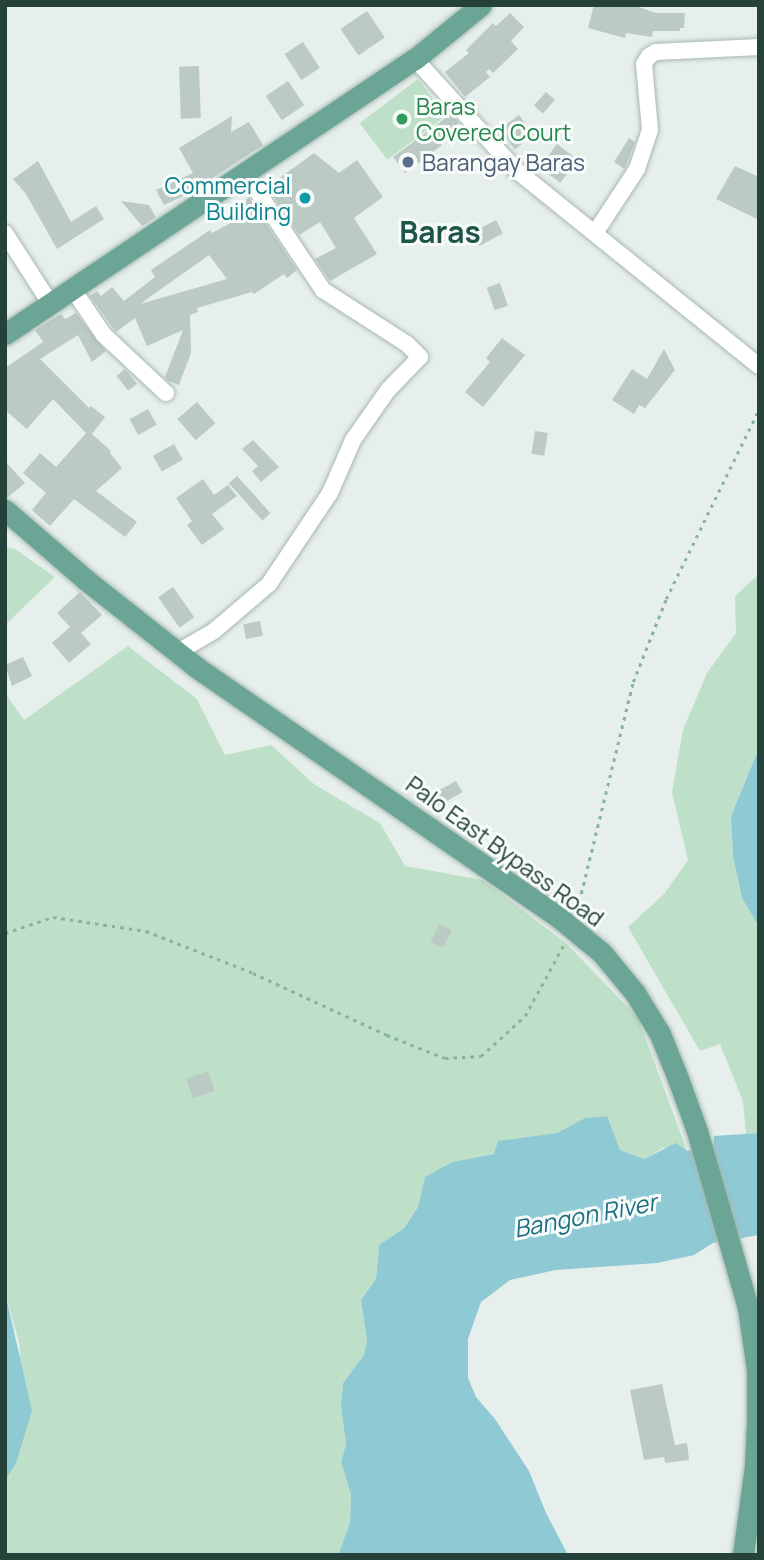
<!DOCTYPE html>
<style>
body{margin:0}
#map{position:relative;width:764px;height:1560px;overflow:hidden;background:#e6efeb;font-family:Manrope,sans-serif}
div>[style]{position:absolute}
.green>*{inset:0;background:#bfe0c8;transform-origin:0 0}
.water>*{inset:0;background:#8ec9d4}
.building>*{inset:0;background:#bbcac4;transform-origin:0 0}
.path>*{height:2.5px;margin-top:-1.25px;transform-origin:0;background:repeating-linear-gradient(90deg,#86b3a5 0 3.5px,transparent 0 8.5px)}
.roads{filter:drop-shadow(0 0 2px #a8b8b2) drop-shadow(0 0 2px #a8b8b2)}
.minor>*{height:16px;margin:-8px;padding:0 8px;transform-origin:8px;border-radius:8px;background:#fff}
.major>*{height:21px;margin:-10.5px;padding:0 10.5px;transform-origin:10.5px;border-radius:10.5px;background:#6aa596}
.dots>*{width:19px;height:19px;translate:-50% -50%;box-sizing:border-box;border:4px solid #f7fbf9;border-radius:50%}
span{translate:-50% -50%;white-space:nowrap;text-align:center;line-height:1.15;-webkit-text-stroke:6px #f7fbf9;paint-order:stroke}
.leisure-label{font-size:23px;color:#27864d}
.left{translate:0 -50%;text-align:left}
.service-label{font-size:23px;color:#4e5e75}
.culture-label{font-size:23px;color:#0d838f}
.right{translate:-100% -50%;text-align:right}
.street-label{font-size:23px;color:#24423a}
.water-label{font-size:24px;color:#1c6f80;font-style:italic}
.district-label{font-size:30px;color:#1f5548;font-weight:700}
.frame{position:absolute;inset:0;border:7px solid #24423a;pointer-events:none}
</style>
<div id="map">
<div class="green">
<i style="left:418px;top:79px;width:46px;height:73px;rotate:53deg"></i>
<i style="clip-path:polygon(5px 547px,15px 549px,55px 577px,5px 625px)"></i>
<i style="clip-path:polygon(759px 574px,759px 748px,731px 816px,733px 857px,742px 898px,759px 927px,759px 1133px,746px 1134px,743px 1101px,720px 1044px,700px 1051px,628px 927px,664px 894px,688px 860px,672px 792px,683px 730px,707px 673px,736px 633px,735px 596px)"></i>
<i style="clip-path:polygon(128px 646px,197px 699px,225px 755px,271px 745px,315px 785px,380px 823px,405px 866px,483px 880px,567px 944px,638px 1018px,687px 1151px,663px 1148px,644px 1159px,620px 1150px,606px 1116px,585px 1118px,557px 1133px,537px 1137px,494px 1154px,452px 1162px,425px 1177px,418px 1207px,404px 1228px,379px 1245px,376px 1279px,361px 1300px,367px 1341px,364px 1355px,343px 1383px,341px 1406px,346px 1444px,341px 1462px,351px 1495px,350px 1523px,338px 1555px,5px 1555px,5px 1481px,16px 1463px,20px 1346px,5px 1292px,5px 693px,24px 720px)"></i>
</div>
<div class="water">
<i style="clip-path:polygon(759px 748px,759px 927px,742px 898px,733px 857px,731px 816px)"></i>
<i style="clip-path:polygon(607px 1116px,620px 1150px,644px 1159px,676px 1143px,687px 1151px,714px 1143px,714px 1136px,759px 1133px,759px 1235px,713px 1243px,694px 1255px,657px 1263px,556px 1270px,510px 1280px,481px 1302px,468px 1339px,468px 1378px,476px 1397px,495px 1419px,529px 1471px,546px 1513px,568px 1555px,338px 1555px,350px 1523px,351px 1495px,341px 1462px,346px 1444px,341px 1406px,343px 1383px,364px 1355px,367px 1341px,361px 1300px,376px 1279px,379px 1245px,404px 1228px,418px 1207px,425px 1177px,452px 1162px,494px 1154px,498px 1141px,557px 1133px,585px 1118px)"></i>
<i style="clip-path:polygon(5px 1292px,32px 1411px,16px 1463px,5px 1481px)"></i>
</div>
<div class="building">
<i style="clip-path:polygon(594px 5px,633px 5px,656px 13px,685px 13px,684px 28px,680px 28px,680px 31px,653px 31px,652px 37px,626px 33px,625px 38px,588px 28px)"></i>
<i style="left:367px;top:11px;width:32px;height:32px;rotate:56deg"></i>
<i style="clip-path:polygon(510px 13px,524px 27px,511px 41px,518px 49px,493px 73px,489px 69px,486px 72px,490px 77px,465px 97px,445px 72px,469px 53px,466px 50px,493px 23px,496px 26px)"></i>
<i style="left:303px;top:42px;width:31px;height:22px;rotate:57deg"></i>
<i style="left:199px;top:66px;width:52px;height:20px;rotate:88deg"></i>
<i style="left:288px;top:81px;width:29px;height:27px;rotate:56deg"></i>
<i style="left:546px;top:92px;width:12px;height:18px;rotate:42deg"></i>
<i style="clip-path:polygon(451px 114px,459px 123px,437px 139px,442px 145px,405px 173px,393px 157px)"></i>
<i style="left:519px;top:115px;width:25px;height:24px;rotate:53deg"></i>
<i style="clip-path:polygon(232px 116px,231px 132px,249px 122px,263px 145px,188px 194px,164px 205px,156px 190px,193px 173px,179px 148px)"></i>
<i style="clip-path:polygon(629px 138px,635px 142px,625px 169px,614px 162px)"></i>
<i style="left:557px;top:144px;width:26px;height:29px;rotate:37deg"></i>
<i style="clip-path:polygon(314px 153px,339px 173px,357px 160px,383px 197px,354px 218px,377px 254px,330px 281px,315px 259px,336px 248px,320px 222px,299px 235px,267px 187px)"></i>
<i style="clip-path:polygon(38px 161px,71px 222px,96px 206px,104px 219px,57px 249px,26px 194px,13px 179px)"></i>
<i style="clip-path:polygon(735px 166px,759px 177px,759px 220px,716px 199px)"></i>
<i style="clip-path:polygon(evenodd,249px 198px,297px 270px,287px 278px,284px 274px,254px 294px,252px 292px,197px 308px,198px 312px,190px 315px,191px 353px,179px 385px,168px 381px,165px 377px,183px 330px,147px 346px,135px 318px,116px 332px,90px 296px,97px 291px,101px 296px,112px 287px,124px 301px,155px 277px,151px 270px,210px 230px,212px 233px,246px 215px,239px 204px,249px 198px,209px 255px,227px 279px,140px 304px,209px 255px)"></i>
<i style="clip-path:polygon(121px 201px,149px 205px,156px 217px,142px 226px)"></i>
<i style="left:496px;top:220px;width:15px;height:27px;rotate:62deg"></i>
<i style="left:500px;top:283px;width:24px;height:14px;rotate:71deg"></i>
<i style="clip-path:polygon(76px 313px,106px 351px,92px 362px,78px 335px,40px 359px,89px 408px,91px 406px,105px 417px,92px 434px,111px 451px,110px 453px,122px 468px,96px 491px,137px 522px,125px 537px,74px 499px,50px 526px,32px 510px,46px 493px,23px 473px,40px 453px,56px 467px,86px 433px,53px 399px,27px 429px,5px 410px,5px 368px,43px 342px,35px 330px,61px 314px,65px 319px)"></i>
<i style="clip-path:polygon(502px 338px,525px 355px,483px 407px,465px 392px,490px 362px,486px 358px)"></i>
<i style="clip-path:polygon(664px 349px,675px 370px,645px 408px,639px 405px,634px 414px,612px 400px,632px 369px,647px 379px)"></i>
<i style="left:125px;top:369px;width:19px;height:11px;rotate:51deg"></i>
<i style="left:197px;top:402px;width:28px;height:26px;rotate:49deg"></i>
<i style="left:148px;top:409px;width:18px;height:21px;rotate:61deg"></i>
<i style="left:535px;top:431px;width:13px;height:23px;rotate:9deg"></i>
<i style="clip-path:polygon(253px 440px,279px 467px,261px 482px,252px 471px,258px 466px,242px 449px)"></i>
<i style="left:174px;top:444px;width:18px;height:24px;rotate:61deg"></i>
<i style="clip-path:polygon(5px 461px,25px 483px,8px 497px,5px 497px)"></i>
<i style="left:237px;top:476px;width:50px;height:11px;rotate:48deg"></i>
<i style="clip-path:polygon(203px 479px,214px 495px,228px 485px,237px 496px,212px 514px,224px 529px,202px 545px,187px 525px,192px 521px,176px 498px)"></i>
<i style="left:173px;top:587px;width:37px;height:18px;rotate:55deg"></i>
<i style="clip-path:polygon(80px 592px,102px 615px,81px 633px,91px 644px,69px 663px,52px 643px,70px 627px,57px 613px)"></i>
<i style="left:260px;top:621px;width:15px;height:17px;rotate:79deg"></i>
<i style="clip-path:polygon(23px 657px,32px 676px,12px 686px,5px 665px)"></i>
<i style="left:456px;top:781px;width:13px;height:29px;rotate:61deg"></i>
<i style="left:439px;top:924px;width:14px;height:20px;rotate:25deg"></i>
<i style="left:208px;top:1071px;width:21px;height:23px;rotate:71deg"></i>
<i style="clip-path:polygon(662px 1384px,675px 1445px,687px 1443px,689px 1460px,665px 1463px,664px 1457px,644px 1460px,630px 1390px)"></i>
</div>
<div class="path">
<i style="left:577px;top:910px;width:235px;rotate:-76.2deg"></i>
<i style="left:633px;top:682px;width:89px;rotate:-68.3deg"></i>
<i style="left:666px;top:599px;width:212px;rotate:-63.9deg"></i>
<i style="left:5px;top:933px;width:51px;rotate:-18.4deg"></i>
<i style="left:53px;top:917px;width:94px;rotate:8.6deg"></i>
<i style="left:146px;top:931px;width:115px;rotate:21.4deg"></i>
<i style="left:253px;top:973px;width:148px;rotate:24.8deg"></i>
<i style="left:387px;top:1035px;width:62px;rotate:21.6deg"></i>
<i style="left:445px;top:1058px;width:36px;rotate:-3deg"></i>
<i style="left:481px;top:1056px;width:59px;rotate:-42.3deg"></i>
<i style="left:525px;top:1016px;width:80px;rotate:-61.5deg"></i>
</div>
<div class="roads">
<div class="minor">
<i style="left:415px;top:59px;width:150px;rotate:47.7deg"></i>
<i style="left:516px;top:170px;width:312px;rotate:38.9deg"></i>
<i style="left:5px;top:233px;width:83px;rotate:57.3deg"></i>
<i style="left:595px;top:233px;width:77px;rotate:-56.7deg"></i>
<i style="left:637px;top:169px;width:41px;rotate:-71.6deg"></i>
<i style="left:650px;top:130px;width:66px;rotate:-95.2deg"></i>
<i style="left:644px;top:64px;width:9px;rotate:-58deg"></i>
<i style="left:649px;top:56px;width:8px;rotate:-30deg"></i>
<i style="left:656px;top:52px;width:103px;rotate:-2.8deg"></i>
<i style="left:72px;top:288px;width:57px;rotate:55.8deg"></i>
<i style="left:104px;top:335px;width:85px;rotate:43.1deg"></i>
<i style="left:178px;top:652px;width:42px;rotate:-30.3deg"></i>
<i style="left:214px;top:631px;width:72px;rotate:-40.5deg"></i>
<i style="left:269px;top:584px;width:110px;rotate:-56.2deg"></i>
<i style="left:330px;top:493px;width:58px;rotate:-66.5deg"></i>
<i style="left:353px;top:440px;width:61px;rotate:-55deg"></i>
<i style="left:388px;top:390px;width:46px;rotate:-45.9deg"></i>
<i style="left:420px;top:357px;width:18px;rotate:-135deg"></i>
<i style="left:407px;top:344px;width:100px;rotate:-147.3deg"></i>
<i style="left:323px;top:290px;width:141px;rotate:-123.7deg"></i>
</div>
<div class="major">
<i style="left:5px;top:334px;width:494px;rotate:-33.9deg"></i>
<i style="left:415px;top:59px;width:85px;rotate:-39.3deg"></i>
<i style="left:5px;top:510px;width:107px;rotate:40.8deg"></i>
<i style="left:86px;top:580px;width:140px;rotate:38.3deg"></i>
<i style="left:196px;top:667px;width:439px;rotate:34.6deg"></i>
<i style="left:557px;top:916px;width:58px;rotate:39.4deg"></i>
<i style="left:602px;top:953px;width:52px;rotate:50.5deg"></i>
<i style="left:635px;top:993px;width:48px;rotate:58.6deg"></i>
<i style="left:660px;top:1034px;width:45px;rotate:68deg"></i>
<i style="left:677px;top:1076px;width:59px;rotate:70deg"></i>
<i style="left:697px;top:1131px;width:184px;rotate:73.9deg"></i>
<i style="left:748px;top:1308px;width:63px;rotate:81.7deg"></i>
<i style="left:757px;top:1370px;width:52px;rotate:90deg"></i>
<i style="left:757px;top:1422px;width:44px;rotate:92.6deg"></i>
<i style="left:755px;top:1466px;width:90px;rotate:97.7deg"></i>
</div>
</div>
<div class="dots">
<i style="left:402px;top:119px;background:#2e9e5b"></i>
<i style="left:408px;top:162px;background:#5c6f8a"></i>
<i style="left:305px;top:198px;background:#0f9aa8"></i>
</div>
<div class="leisure-label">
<span class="left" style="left:416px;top:119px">Baras<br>Covered Court</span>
</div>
<div class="service-label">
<span class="left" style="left:422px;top:162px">Barangay Baras</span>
</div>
<div class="culture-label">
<span class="right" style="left:291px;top:198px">Commercial<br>Building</span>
</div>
<div class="street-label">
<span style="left:505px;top:851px;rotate:36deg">Palo East Bypass Road</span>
</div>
<div class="water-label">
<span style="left:585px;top:1215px;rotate:-11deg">Bangon River</span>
</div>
<div class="district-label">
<span style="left:440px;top:232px">Baras</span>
</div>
<div class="frame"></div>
</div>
